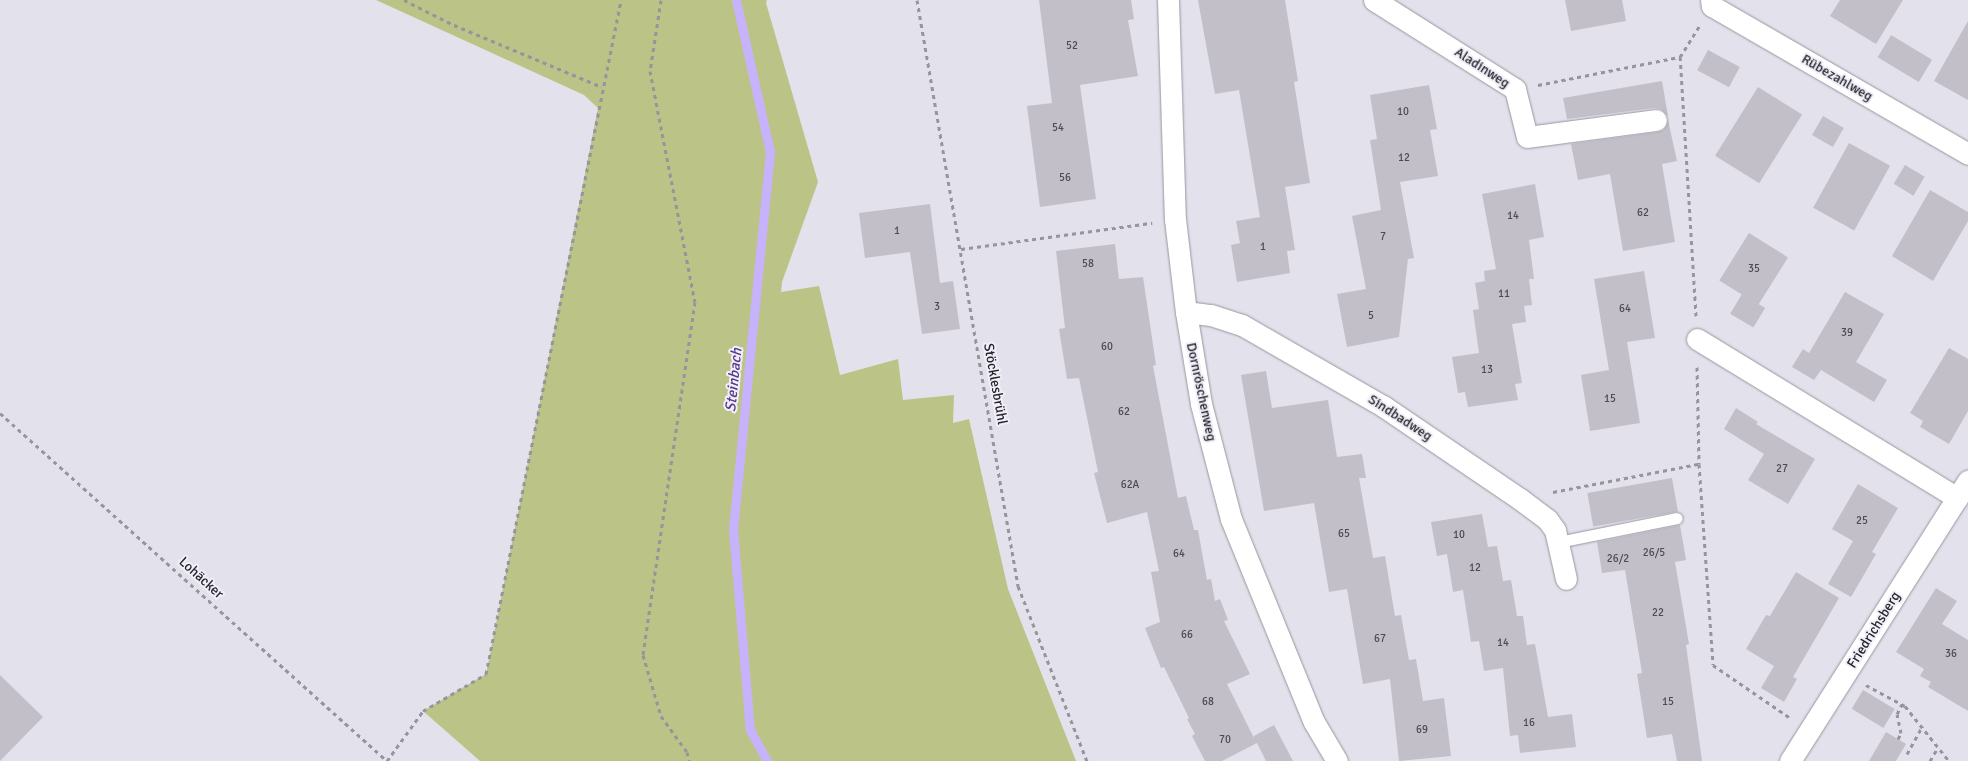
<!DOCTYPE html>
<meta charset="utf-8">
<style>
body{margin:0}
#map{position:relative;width:1968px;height:761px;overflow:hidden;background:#e3e1eb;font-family:Signika,sans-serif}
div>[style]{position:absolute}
.green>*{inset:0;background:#bbc486}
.stream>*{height:9px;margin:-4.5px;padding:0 4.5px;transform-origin:4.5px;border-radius:4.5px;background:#c6b3fc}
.building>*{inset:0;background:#c2bfc9;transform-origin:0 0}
.path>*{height:3px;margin-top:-1.5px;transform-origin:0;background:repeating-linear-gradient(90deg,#96949c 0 4px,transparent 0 8px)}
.roads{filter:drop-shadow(0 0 1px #98969f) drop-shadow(0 0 1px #98969f)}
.lane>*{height:11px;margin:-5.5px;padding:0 5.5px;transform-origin:5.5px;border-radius:5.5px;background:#fff}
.street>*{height:21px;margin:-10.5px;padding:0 10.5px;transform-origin:10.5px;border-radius:10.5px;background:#fff}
span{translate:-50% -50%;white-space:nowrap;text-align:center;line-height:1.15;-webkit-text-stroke:4px #f1eef9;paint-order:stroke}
.number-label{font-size:11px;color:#4c4b50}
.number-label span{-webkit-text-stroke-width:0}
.street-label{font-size:14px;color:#252428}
.water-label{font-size:15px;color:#54388b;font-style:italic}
</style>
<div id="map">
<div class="green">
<i style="clip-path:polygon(376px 0,767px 0,766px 3px,818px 182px,782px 282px,781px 292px,819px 286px,840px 375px,898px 359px,903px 400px,954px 395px,953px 423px,969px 419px,1008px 589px,1076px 761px,480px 761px,423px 711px,486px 674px,598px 108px,584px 95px)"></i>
</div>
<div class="stream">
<i style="left:736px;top:0;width:156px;rotate:77.4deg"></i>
<i style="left:770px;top:152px;width:379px;rotate:95.6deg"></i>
<i style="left:733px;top:529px;width:202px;rotate:85.2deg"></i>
<i style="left:750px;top:730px;width:35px;rotate:61deg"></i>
</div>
<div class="building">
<i style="clip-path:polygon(1039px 0,1131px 0,1134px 19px,1128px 20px,1138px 76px,1080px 85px,1096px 199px,1040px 207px,1027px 106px,1052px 103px)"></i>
<i style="clip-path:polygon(1198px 0,1285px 0,1298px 81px,1294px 82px,1310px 183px,1285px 187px,1295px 250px,1287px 251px,1290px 273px,1237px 282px,1231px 245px,1240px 243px,1236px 221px,1260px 217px,1239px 90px,1215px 94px)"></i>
<i style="clip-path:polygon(1565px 0,1622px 0,1626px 21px,1571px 31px)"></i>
<i style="clip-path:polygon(1840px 0,1903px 0,1876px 44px,1830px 16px)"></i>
<i style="clip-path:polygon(1968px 21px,1968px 100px,1934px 81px)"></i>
<i style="left:1891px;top:35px;width:48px;height:26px;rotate:31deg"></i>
<i style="left:1708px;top:50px;width:36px;height:23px;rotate:28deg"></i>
<i style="clip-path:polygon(1662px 81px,1668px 116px,1661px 109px,1654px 108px,1567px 119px,1563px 98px)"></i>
<i style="clip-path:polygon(1429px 85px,1437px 129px,1430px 130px,1438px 176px,1400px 182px,1414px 258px,1408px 259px,1399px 337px,1347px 347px,1337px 294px,1366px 289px,1352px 216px,1381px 210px,1370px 140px,1377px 139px,1370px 95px)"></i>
<i style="left:1758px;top:87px;width:52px;height:81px;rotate:32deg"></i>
<i style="left:1823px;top:116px;width:24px;height:22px;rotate:30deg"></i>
<i style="clip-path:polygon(1668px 120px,1677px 161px,1662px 164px,1675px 242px,1623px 251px,1610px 174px,1578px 180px,1571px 144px,1658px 132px,1664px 130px)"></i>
<i style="left:1849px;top:143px;width:47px;height:74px;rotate:29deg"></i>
<i style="left:1905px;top:165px;width:23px;height:22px;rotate:31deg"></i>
<i style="clip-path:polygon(1535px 184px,1544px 237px,1529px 240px,1534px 279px,1529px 279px,1532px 305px,1524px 306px,1526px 322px,1512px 324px,1522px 383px,1515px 384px,1518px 400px,1468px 407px,1465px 392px,1458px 393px,1452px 357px,1479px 353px,1473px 310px,1479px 309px,1475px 283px,1485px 281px,1484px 271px,1496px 269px,1482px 194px)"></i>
<i style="clip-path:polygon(1930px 190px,1968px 212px,1968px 221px,1933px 281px,1892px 256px)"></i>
<i style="clip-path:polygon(930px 204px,940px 283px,953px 281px,960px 329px,922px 334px,910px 252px,865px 258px,859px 213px)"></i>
<i style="left:1749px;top:233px;width:46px;height:56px;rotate:32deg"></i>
<i style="clip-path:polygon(1115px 244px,1119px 279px,1143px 277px,1156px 365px,1153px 366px,1178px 498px,1186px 496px,1194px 530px,1198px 530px,1207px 580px,1211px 579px,1215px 601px,1220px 599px,1228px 620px,1224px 621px,1250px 674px,1227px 684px,1254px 738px,1254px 736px,1274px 725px,1293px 761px,1266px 761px,1257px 743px,1222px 761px,1205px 761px,1192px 736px,1195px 734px,1187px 719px,1189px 718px,1164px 667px,1161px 668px,1145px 628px,1160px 622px,1151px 572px,1159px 571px,1147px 512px,1107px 523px,1094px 473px,1098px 472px,1079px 378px,1067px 379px,1059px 329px,1065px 328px,1056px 251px)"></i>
<i style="clip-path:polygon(1644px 271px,1655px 338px,1627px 342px,1640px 423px,1590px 431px,1581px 375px,1609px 370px,1594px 279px)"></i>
<i style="clip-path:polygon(1845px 292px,1884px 314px,1856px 362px,1887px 380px,1874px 402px,1821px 370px,1814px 380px,1792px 367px,1803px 349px,1809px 353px)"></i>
<i style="left:1742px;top:294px;width:27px;height:23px;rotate:31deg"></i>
<i style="clip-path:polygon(1949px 348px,1968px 359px,1968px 411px,1949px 444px,1920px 427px,1923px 421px,1910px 413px)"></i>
<i style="clip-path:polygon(1266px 371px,1272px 408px,1328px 400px,1337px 457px,1362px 454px,1366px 478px,1359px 478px,1373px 558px,1385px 556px,1395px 616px,1401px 615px,1409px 660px,1416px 659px,1423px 701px,1444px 698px,1451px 756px,1399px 761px,1390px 679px,1363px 684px,1347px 589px,1329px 592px,1314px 503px,1264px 511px,1241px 375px)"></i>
<i style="clip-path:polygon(1736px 408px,1758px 422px,1756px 424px,1815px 459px,1788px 504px,1748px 480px,1764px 454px,1724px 429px)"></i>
<i style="left:1672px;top:478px;width:34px;height:86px;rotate:80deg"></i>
<i style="clip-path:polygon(1858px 484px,1898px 508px,1872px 552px,1876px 554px,1851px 597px,1828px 584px,1853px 541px,1832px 529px)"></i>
<i style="clip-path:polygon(1482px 514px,1488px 547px,1497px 546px,1503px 581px,1511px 580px,1517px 616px,1523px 616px,1527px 645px,1535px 644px,1548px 717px,1572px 714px,1576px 747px,1520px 753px,1518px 735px,1510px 736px,1503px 668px,1484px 671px,1479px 641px,1471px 642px,1463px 590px,1453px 592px,1447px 554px,1437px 556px,1431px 522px)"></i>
<i style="clip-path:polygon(1680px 525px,1686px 560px,1675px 562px,1689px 644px,1686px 645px,1702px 761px,1677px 761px,1672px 734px,1647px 738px,1637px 674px,1642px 673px,1625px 570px,1602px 573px,1597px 542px)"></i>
<i style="clip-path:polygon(1796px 572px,1839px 598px,1793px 677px,1797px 679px,1784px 702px,1761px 688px,1774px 666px,1746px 649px,1766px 615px,1770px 616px)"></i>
<i style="clip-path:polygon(1936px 588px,1957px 601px,1942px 624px,1968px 640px,1968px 711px,1928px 687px,1931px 682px,1920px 676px,1924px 669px,1896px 652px)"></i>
<i style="clip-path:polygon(0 675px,43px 717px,0 761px)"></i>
<i style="left:1863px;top:690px;width:37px;height:22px;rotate:31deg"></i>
<i style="clip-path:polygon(1886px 732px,1906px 744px,1896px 761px,1869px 761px)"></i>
</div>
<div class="path">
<i style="left:404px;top:0;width:56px;rotate:26.6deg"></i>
<i style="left:454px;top:25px;width:160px;rotate:22.7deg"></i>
<i style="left:661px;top:0;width:72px;rotate:98.8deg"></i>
<i style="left:650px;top:71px;width:235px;rotate:79deg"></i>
<i style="left:695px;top:302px;width:357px;rotate:98.4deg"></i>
<i style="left:643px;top:655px;width:64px;rotate:73.6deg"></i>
<i style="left:661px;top:716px;width:44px;rotate:54.2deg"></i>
<i style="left:687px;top:752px;width:9px;rotate:77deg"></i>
<i style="left:917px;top:0;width:595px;rotate:80.22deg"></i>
<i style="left:1018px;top:586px;width:188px;rotate:68.5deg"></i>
<i style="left:1538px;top:85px;width:145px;rotate:-11.2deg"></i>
<i style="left:961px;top:249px;width:193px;rotate:-7.8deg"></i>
<i style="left:1696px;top:316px;width:259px;rotate:-93.5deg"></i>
<i style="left:1680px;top:57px;width:38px;rotate:-58deg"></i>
<i style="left:1697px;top:367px;width:97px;rotate:88.8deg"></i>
<i style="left:1699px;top:464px;width:201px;rotate:86deg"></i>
<i style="left:1713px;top:665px;width:92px;rotate:34.4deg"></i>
<i style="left:0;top:413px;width:520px;rotate:41.96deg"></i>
<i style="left:1553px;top:492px;width:149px;rotate:-10.9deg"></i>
<i style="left:1866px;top:685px;width:44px;rotate:28.3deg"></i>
<i style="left:1905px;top:706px;width:70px;rotate:51.3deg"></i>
<i style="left:1898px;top:739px;width:7px;rotate:-63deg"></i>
<i style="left:1901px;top:733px;width:19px;rotate:-102deg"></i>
<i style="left:1897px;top:714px;width:11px;rotate:-63deg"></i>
<i style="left:1907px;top:754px;width:31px;rotate:-61deg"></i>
<i style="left:387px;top:761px;width:62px;rotate:-54.2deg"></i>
<i style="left:423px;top:711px;width:73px;rotate:-30.4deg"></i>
<i style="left:486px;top:674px;width:687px;rotate:-78.67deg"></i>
<i style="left:1930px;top:761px;width:16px;rotate:-60deg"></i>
</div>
<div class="roads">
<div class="lane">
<i style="left:1558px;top:542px;width:121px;rotate:-11.4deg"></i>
</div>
<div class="street">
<i style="left:1168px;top:0;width:219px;rotate:88.2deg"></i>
<i style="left:1175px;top:219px;width:94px;rotate:83.3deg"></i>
<i style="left:1186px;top:312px;width:93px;rotate:80.7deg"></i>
<i style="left:1201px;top:404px;width:119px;rotate:75.4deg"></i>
<i style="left:1231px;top:519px;width:219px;rotate:67.8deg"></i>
<i style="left:1314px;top:722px;width:45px;rotate:59.5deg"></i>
<i style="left:1374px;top:0;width:167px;rotate:32.3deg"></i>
<i style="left:1515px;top:89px;width:49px;rotate:76deg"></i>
<i style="left:1527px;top:137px;width:130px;rotate:-7.5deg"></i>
<i style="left:1711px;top:0;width:6px;rotate:81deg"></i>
<i style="left:1712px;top:6px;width:296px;rotate:30deg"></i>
<i style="left:1186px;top:312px;width:25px;rotate:7deg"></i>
<i style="left:1211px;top:315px;width:33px;rotate:18deg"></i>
<i style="left:1242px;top:325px;width:163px;rotate:29.9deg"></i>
<i style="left:1383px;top:406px;width:166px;rotate:34.2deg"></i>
<i style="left:1520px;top:499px;width:34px;rotate:37deg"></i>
<i style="left:1547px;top:519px;width:14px;rotate:54deg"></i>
<i style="left:1555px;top:530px;width:50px;rotate:77.3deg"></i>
<i style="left:1697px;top:339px;width:305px;rotate:31.4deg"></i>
<i style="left:1790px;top:761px;width:332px;rotate:-57.6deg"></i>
</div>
</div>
<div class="number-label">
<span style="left:1072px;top:46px">52</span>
<span style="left:1403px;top:112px">10</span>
<span style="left:1058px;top:128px">54</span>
<span style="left:1404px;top:158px">12</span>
<span style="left:1065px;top:178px">56</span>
<span style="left:1643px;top:213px">62</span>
<span style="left:1513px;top:216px">14</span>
<span style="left:897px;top:231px">1</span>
<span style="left:1383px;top:237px">7</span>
<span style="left:1263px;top:247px">1</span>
<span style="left:1088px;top:264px">58</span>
<span style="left:1754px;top:269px">35</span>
<span style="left:1504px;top:294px">11</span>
<span style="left:937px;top:307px">3</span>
<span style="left:1625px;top:309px">64</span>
<span style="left:1371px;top:316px">5</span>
<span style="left:1847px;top:333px">39</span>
<span style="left:1107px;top:347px">60</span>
<span style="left:1487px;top:370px">13</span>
<span style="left:1610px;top:399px">15</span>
<span style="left:1124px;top:412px">62</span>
<span style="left:1782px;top:469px">27</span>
<span style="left:1130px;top:485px">62A</span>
<span style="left:1862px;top:521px">25</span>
<span style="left:1344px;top:534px">65</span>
<span style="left:1459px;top:535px">10</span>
<span style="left:1654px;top:553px">26/5</span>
<span style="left:1179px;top:554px">64</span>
<span style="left:1618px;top:559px">26/2</span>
<span style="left:1475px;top:568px">12</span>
<span style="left:1658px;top:613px">22</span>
<span style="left:1187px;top:635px">66</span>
<span style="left:1380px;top:639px">67</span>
<span style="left:1503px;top:643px">14</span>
<span style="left:1951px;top:654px">36</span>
<span style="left:1208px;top:702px">68</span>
<span style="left:1668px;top:702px">15</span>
<span style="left:1529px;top:723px">16</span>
<span style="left:1422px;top:730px">69</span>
<span style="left:1225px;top:740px">70</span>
</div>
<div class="street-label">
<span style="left:1482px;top:68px;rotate:33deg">Aladinweg</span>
<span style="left:1837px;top:78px;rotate:30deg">Rübezahlweg</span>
<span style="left:995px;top:384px;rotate:80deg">Stöcklesbrühl</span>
<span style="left:1201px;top:392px;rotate:78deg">Dornröschenweg</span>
<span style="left:1400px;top:418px;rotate:33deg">Sindbadweg</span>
<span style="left:201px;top:578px;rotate:42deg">Lohäcker</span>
<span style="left:1874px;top:630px;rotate:-58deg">Friedrichsberg</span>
</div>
<div class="water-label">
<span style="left:734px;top:380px;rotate:-84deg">Steinbach</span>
</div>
</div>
